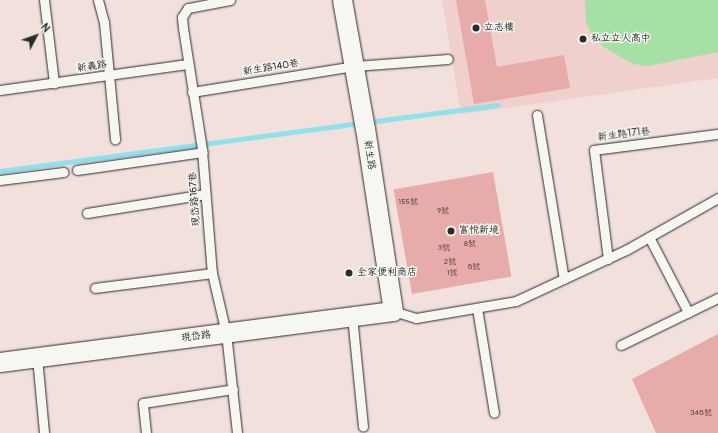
<!DOCTYPE html>
<meta charset="utf-8">
<style>
body{margin:0}
#map{position:relative;width:718px;height:433px;overflow:hidden;background:#f2e0dc;font-family:Pangolin,"LXGW WenKai TC",sans-serif}
div>[style]{position:absolute}
.built>*{inset:0;background:#efd0cd}
.green>*{inset:0;background:#a6e0a5}
.stream>*{height:5px;margin:-2.5px;padding:0 2.5px;transform-origin:2.5px;border-radius:2.5px;background:#91e0ee}
.building>*{inset:0;background:#e7aba9;transform-origin:0 0}
.roads{filter:drop-shadow(0 0 1px #2b2b2b) drop-shadow(0 0 1px #2b2b2b)}
.service>*{height:9px;margin:-4.5px;padding:0 4.5px;transform-origin:4.5px;border-radius:4.5px;background:#f6f6f2}
.minor>*{height:19px;margin:-9.5px;padding:0 9.5px;transform-origin:9.5px;border-radius:9.5px;background:#f6f6f2}
.dots>*{width:11px;height:11px;translate:-50% -50%;box-sizing:border-box;border:2px solid #f6f6f2;border-radius:50%}
span{translate:-50% -50%;white-space:nowrap;text-align:center;line-height:1.15;-webkit-text-stroke:3px #f6f6f2;paint-order:stroke}
.number-label{font-size:8px;color:#5a4b4a}
.number-label span{-webkit-text-stroke-width:0}
.poi-label{font-size:10px;color:#2b2b2b}
.left{translate:0 -50%;text-align:left}
.street-label{font-size:10px;color:#2b2b2b}
.north{position:absolute;left:16px;top:16px;width:40px;height:40px;-webkit-text-stroke:3px #f6f6f2;paint-order:stroke;rotate:49deg;font-size:11px;font-weight:700;line-height:16px;text-align:center;color:#2b2b2b}
.north::after{content:'';display:block;margin:auto;width:14px;height:18px;background:#2b2b2b;clip-path:polygon(50% 0,100% 100%,50% 72%,0 100%)}
</style>
<div id="map">
<div class="built">
<i style="clip-path:polygon(442px 0,718px 0,718px 78px,461px 114px)"></i>
</div>
<div class="green">
<i style="clip-path:polygon(585px 0,718px 0,718px 52px,648px 66px,633px 64px,602px 46px,591px 33px,586px 22px)"></i>
</div>
<div class="stream">
<i style="left:368px;top:122px;width:131px;rotate:-7.5deg"></i>
<i style="left:0;top:171px;width:363px;rotate:-7.6deg"></i>
</div>
<div class="building">
<i style="clip-path:polygon(456px 0,485px 0,497px 67px,564px 55px,570px 88px,474px 104px)"></i>
<i style="left:493px;top:172px;width:106px;height:101px;rotate:80deg"></i>
<i style="clip-path:polygon(718px 334px,718px 433px,656px 433px,632px 379px)"></i>
</div>
<div class="roads">
<div class="service">
<i style="left:44px;top:0;width:84px;rotate:83.1deg"></i>
<i style="left:98px;top:0;width:23px;rotate:75deg"></i>
<i style="left:104px;top:22px;width:118px;rotate:84.6deg"></i>
<i style="left:230px;top:0;width:43px;rotate:169.2deg"></i>
<i style="left:188px;top:8px;width:11px;rotate:124deg"></i>
<i style="left:182px;top:17px;width:11px;rotate:85deg"></i>
<i style="left:183px;top:28px;width:123px;rotate:81.1deg"></i>
<i style="left:202px;top:150px;width:123px;rotate:85.4deg"></i>
<i style="left:212px;top:273px;width:62px;rotate:76.9deg"></i>
<i style="left:226px;top:333px;width:101px;rotate:83.7deg"></i>
<i style="left:0;top:90px;width:189px;rotate:-7.9deg"></i>
<i style="left:192px;top:92px;width:165px;rotate:-9.1deg"></i>
<i style="left:355px;top:66px;width:93px;rotate:-4.3deg"></i>
<i style="left:537px;top:115px;width:166px;rotate:80.7deg"></i>
<i style="left:77px;top:170px;width:127px;rotate:-8.1deg"></i>
<i style="left:0;top:180px;width:64px;rotate:-7.1deg"></i>
<i style="left:87px;top:213px;width:120px;rotate:-9.1deg"></i>
<i style="left:649px;top:237px;width:85px;rotate:62.5deg"></i>
<i style="left:608px;top:259px;width:110px;rotate:-97.3deg"></i>
<i style="left:594px;top:150px;width:125px;rotate:-7.4deg"></i>
<i style="left:95px;top:288px;width:118px;rotate:-7.3deg"></i>
<i style="left:477px;top:308px;width:106px;rotate:80.8deg"></i>
<i style="left:393px;top:311px;width:24px;rotate:17deg"></i>
<i style="left:416px;top:318px;width:101px;rotate:-9.6deg"></i>
<i style="left:516px;top:301px;width:121px;rotate:-24.9deg"></i>
<i style="left:626px;top:250px;width:106px;rotate:-29.5deg"></i>
<i style="left:352px;top:316px;width:111px;rotate:84.3deg"></i>
<i style="left:621px;top:345px;width:108px;rotate:-25.9deg"></i>
<i style="left:37px;top:357px;width:76px;rotate:84.7deg"></i>
<i style="left:146px;top:433px;width:30px;rotate:-96deg"></i>
<i style="left:143px;top:403px;width:91px;rotate:-8.8deg"></i>
</div>
<div class="minor">
<i style="left:0;top:362px;width:396px;rotate:-7.4deg"></i>
<i style="left:393px;top:311px;width:184px;rotate:-98.7deg"></i>
<i style="left:365px;top:129px;width:131px;rotate:-100.1deg"></i>
</div>
</div>
<div class="dots">
<i style="left:476px;top:28px;background:#2b2b2b"></i>
<i style="left:583px;top:39px;background:#2b2b2b"></i>
<i style="left:451px;top:231px;background:#2b2b2b"></i>
<i style="left:349px;top:273px;background:#2b2b2b"></i>
</div>
<div class="number-label">
<span style="left:408px;top:202px">155號</span>
<span style="left:443px;top:211px">9號</span>
<span style="left:470px;top:244px">8號</span>
<span style="left:444px;top:248px">3號</span>
<span style="left:450px;top:262px">2號</span>
<span style="left:474px;top:267px">6號</span>
<span style="left:452px;top:273px">1號</span>
<span style="left:701px;top:413px">346號</span>
</div>
<div class="poi-label">
<span class="left" style="left:484px;top:28px">立志樓</span>
<span class="left" style="left:591px;top:39px">私立立人高中</span>
<span class="left" style="left:459px;top:231px">富悅新境</span>
<span class="left" style="left:357px;top:273px">全家便利商店</span>
</div>
<div class="street-label">
<span style="left:92px;top:67px;rotate:-9deg">新義路</span>
<span style="left:271px;top:68px;rotate:-9deg">新生路140巷</span>
<span style="left:624px;top:135px;rotate:-7deg">新生路171巷</span>
<span style="left:369px;top:155px;rotate:81deg">新生路</span>
<span style="left:195px;top:199px;rotate:-94deg">現岱路167巷</span>
<span style="left:196px;top:337px;rotate:-7deg">現岱路</span>
</div>
<div class="north">N</div>
</div>
